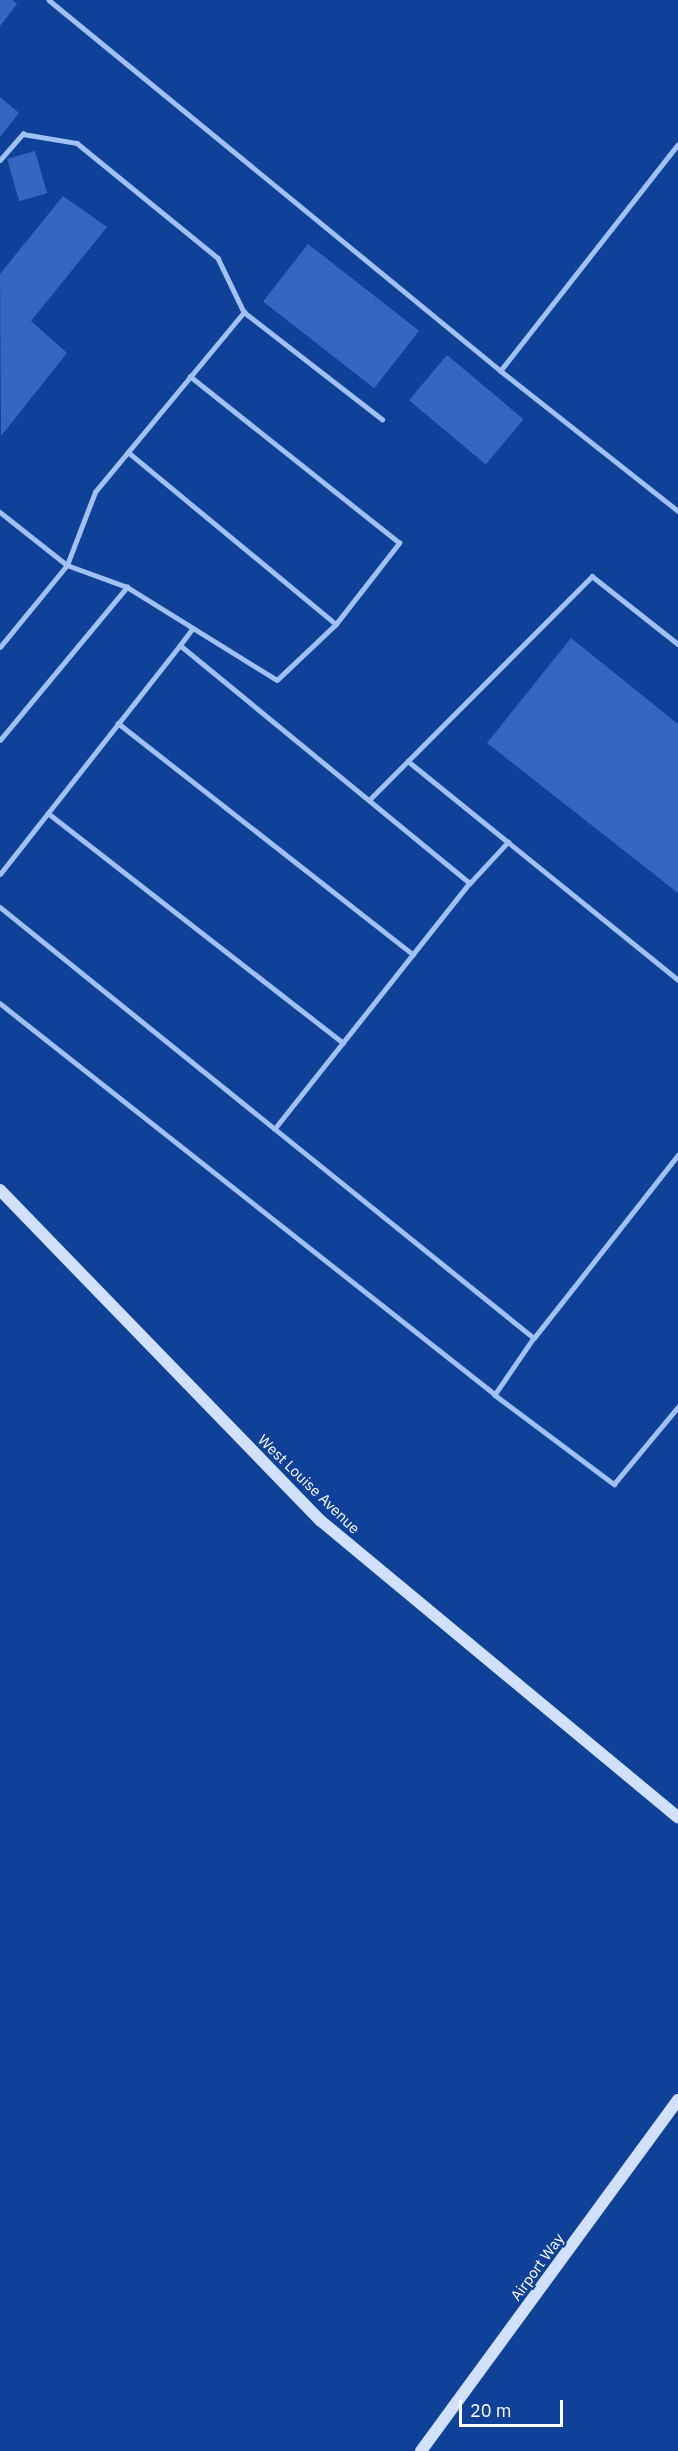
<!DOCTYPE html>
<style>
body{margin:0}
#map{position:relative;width:678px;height:2451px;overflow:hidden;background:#104199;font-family:"IBM Plex Sans",sans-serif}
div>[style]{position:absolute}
.building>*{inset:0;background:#3468bf;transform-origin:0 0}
.lane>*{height:4.5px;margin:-2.25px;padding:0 2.25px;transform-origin:2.25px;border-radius:2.25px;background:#a1c1f4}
.secondary>*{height:12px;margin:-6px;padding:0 6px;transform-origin:6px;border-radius:6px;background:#d1e1fd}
span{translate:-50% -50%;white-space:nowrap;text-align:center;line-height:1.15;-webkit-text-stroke:4.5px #104199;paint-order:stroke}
.street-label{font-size:15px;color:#fff}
.scale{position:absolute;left:459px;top:2400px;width:104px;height:27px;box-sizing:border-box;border:3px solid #fff;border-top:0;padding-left:8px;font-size:18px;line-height:21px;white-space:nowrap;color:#fff;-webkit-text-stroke:4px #104199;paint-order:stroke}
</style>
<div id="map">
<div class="building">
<i style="clip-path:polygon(0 0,13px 0,17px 4px,0 26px)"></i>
<i style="clip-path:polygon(0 97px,19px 113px,0 137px)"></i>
<i style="left:35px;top:151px;width:44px;height:29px;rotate:74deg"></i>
<i style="clip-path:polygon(63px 196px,107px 227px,31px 321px,67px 353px,1px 436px,0 274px)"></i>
<i style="left:308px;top:244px;width:141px;height:73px;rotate:38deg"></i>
<i style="left:447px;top:355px;width:100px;height:59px;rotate:40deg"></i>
<i style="clip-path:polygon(571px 638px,678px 724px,678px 893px,487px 743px)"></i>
</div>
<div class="lane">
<i style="left:49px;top:0;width:585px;rotate:39.38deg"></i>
<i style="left:678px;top:145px;width:287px;rotate:128.1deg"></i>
<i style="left:501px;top:371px;width:226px;rotate:38.3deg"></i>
<i style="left:0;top:160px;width:35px;rotate:-49deg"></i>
<i style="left:23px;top:134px;width:55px;rotate:9.5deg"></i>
<i style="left:77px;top:143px;width:182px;rotate:39.2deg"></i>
<i style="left:218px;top:258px;width:60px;rotate:64.3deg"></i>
<i style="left:128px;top:452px;width:270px;rotate:39.6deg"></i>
<i style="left:336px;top:624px;width:103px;rotate:-52.1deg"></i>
<i style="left:399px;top:543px;width:267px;rotate:-141.5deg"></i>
<i style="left:0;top:512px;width:85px;rotate:38.3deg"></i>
<i style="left:67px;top:565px;width:64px;rotate:20.1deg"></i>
<i style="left:180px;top:645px;width:21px;rotate:-53deg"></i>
<i style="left:0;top:647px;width:106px;rotate:-50.7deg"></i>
<i style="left:67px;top:565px;width:78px;rotate:-69deg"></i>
<i style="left:95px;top:492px;width:234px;rotate:-50.4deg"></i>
<i style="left:244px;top:312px;width:175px;rotate:37.8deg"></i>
<i style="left:118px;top:723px;width:375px;rotate:38.1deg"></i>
<i style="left:0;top:740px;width:199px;rotate:-50.3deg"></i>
<i style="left:127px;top:587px;width:176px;rotate:31.8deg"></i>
<i style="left:277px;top:680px;width:81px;rotate:-43.5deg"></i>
<i style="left:408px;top:761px;width:348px;rotate:39deg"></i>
<i style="left:369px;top:800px;width:316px;rotate:-45.1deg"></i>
<i style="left:592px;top:576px;width:110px;rotate:38.3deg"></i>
<i style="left:48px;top:813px;width:374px;rotate:37.9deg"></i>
<i style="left:0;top:874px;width:291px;rotate:-51.8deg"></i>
<i style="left:180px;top:645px;width:375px;rotate:39.4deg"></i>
<i style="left:470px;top:883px;width:314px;rotate:128.4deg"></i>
<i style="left:470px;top:883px;width:56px;rotate:-47.2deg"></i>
<i style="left:0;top:907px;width:686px;rotate:38.91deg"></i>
<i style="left:534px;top:1338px;width:69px;rotate:124.4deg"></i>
<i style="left:495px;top:1395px;width:631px;rotate:-141.69deg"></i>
<i style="left:534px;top:1338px;width:233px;rotate:-51.8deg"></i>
<i style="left:495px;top:1395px;width:149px;rotate:36.8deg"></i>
<i style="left:614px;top:1484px;width:100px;rotate:-50.3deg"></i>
</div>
<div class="secondary">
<i style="left:0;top:1190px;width:461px;rotate:45.9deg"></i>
<i style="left:321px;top:1521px;width:464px;rotate:39.7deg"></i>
<i style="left:421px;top:2451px;width:435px;rotate:-53.8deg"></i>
</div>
<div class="street-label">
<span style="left:309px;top:1484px;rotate:44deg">West Louise Avenue</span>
<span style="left:537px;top:2267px;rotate:-54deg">Airport Way</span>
</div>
<div class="scale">20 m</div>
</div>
